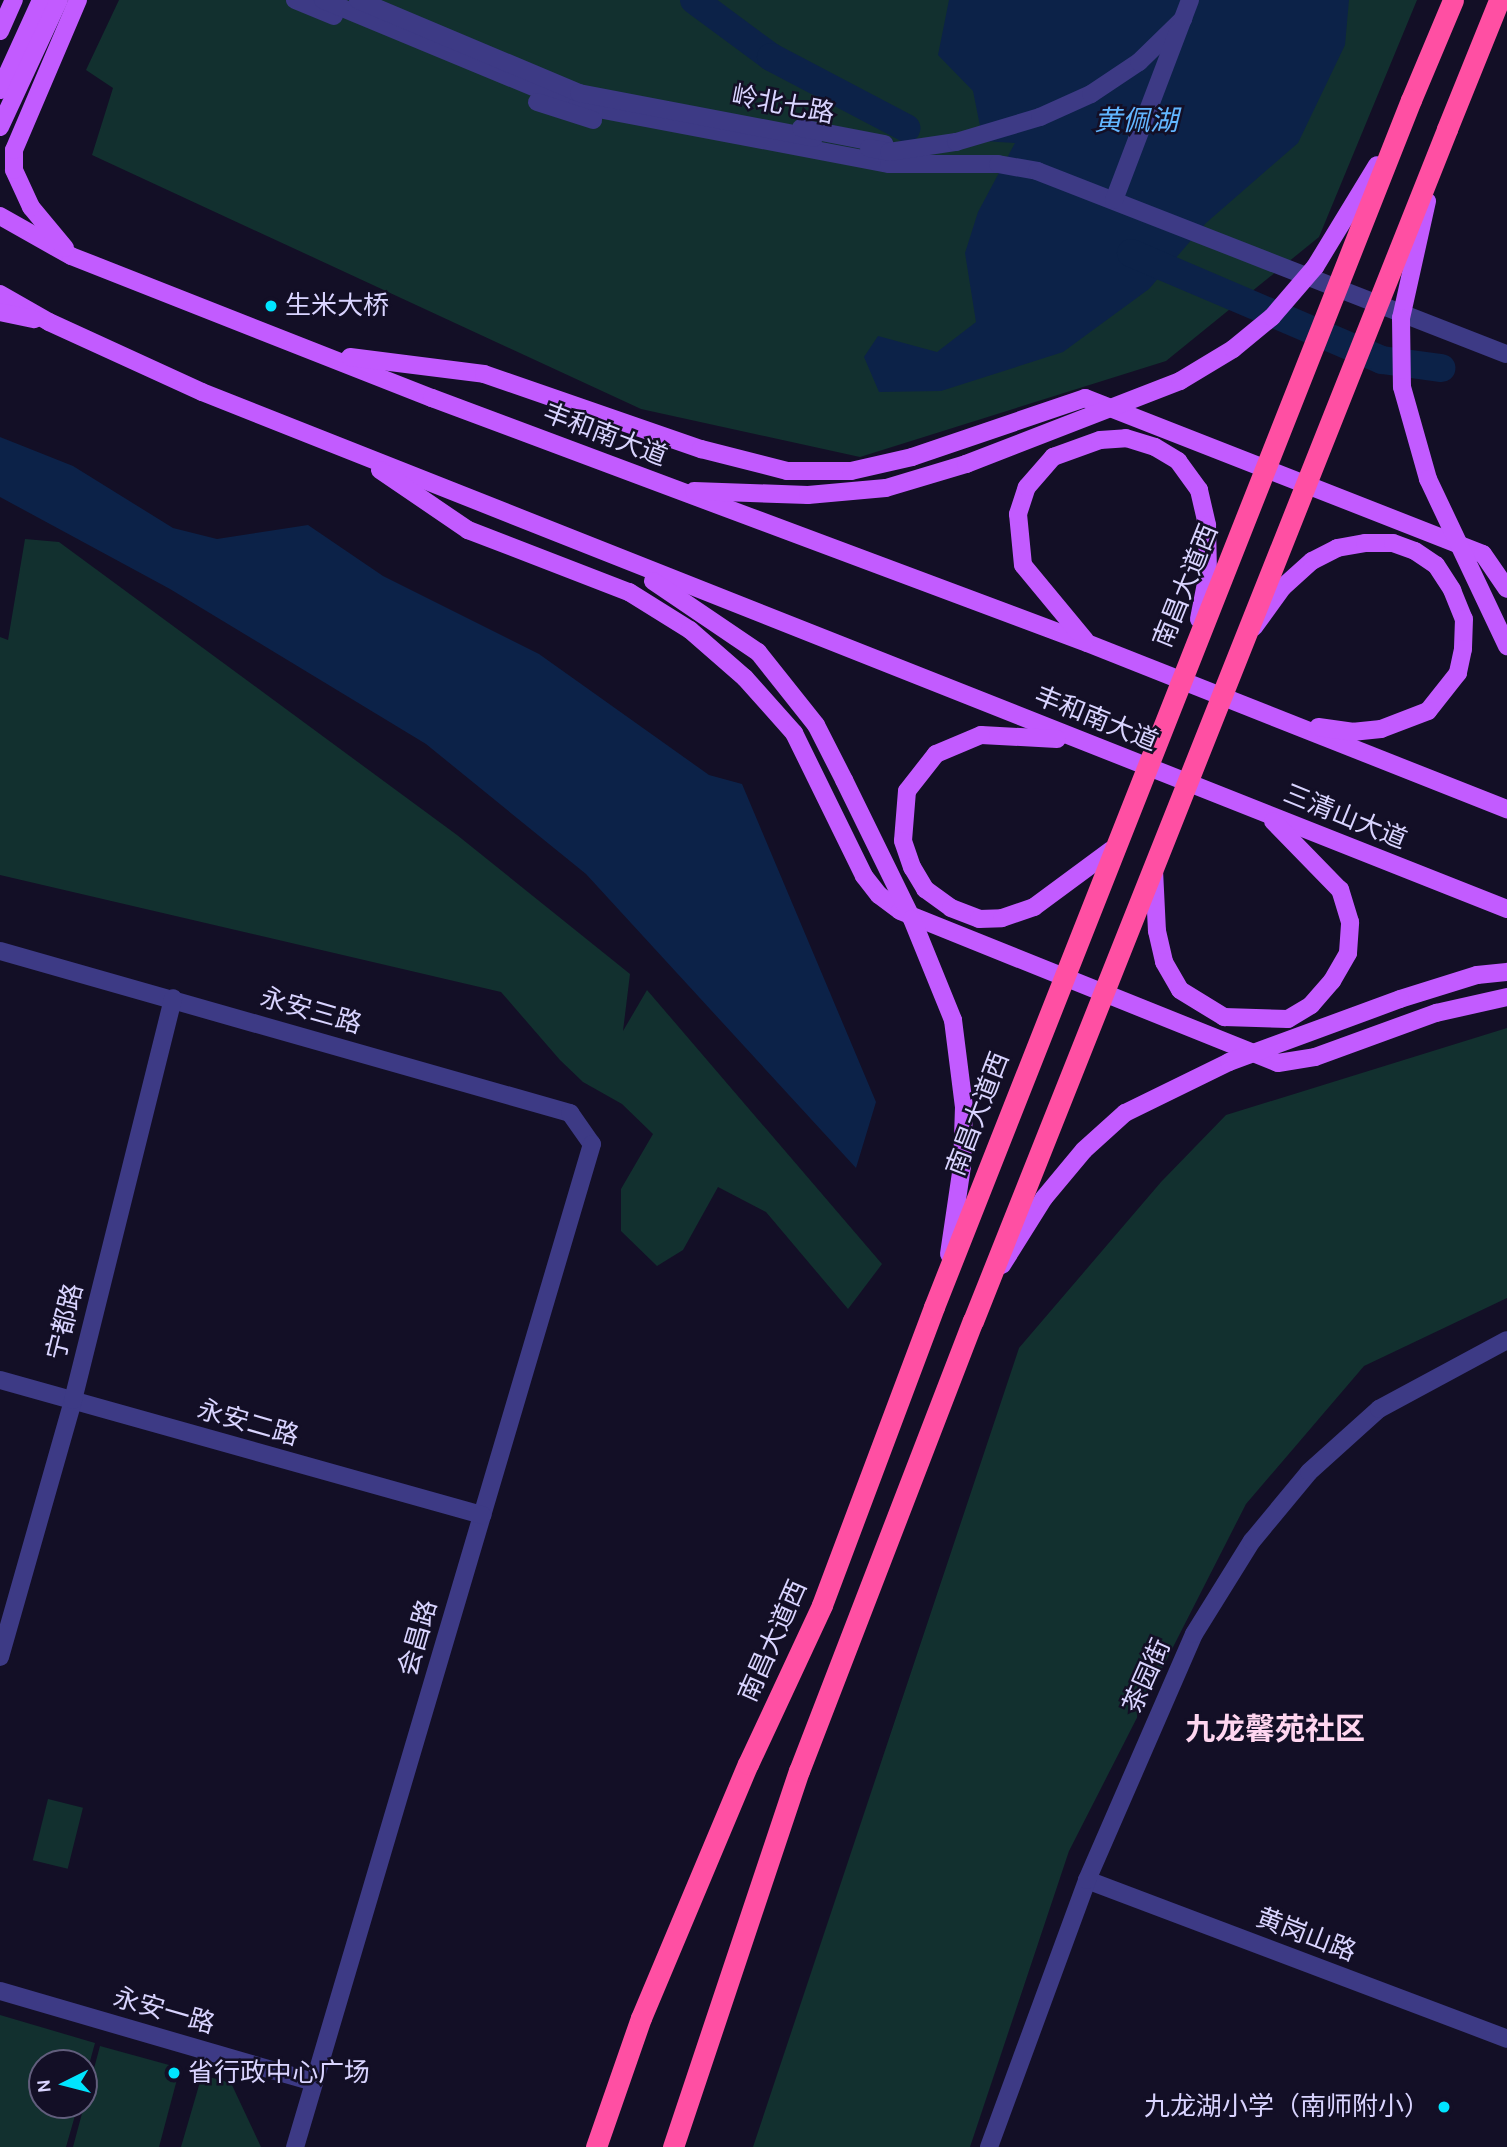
<!DOCTYPE html>
<meta charset="utf-8">
<style>
body{margin:0}
#map{position:relative;width:1507px;height:2147px;overflow:hidden;background:#130f26;font-family:Karla,"Noto Sans SC",sans-serif}
div>[style]{position:absolute}
.green>*{inset:0;background:#12302f;transform-origin:0 0}
.water>*{inset:0;background:#0c2248}
.river>*{height:28px;margin:-14px;padding:0 14px;transform-origin:14px;border-radius:14px;background:#0c2248}
.minor>*{height:18px;margin:-9px;padding:0 9px;transform-origin:9px;border-radius:9px;background:#3d3a85}
.major>*{height:18px;margin:-9px;padding:0 9px;transform-origin:9px;border-radius:9px;background:#c25bff}
.highway>*{height:21px;margin:-10.5px;padding:0 10.5px;transform-origin:10.5px;border-radius:10.5px;background:#ff4fa3}
.major-bridge>*{height:18px;margin:-9px;padding:0 9px;transform-origin:9px;border-radius:9px;background:#c25bff}
.highway-bridge>*{height:21px;margin:-10.5px;padding:0 10.5px;transform-origin:10.5px;border-radius:10.5px;background:#ff4fa3}
.dots>*{width:19px;height:19px;translate:-50% -50%;box-sizing:border-box;border:4px solid #130f26;border-radius:50%}
span{translate:-50% -50%;white-space:nowrap;text-align:center;line-height:1.15;-webkit-text-stroke:5px #130f26;paint-order:stroke}
.street-label{font-size:26px;color:#d9d4ff}
.poi-label{font-size:26px;color:#d9d4ff}
.left{translate:0 -50%;text-align:left}
.right{translate:-100% -50%;text-align:right}
.water-label{font-size:28px;color:#62b6ff;font-style:italic}
.quarter-label{font-size:30px;color:#ffd6f0;font-weight:700}
.north{position:absolute;left:28px;top:2049px;width:70px;height:70px;box-sizing:border-box;background:#130f26;border:2px solid #625e7d;border-radius:50%;rotate:264deg;font-size:19px;font-weight:700;line-height:28px;text-align:center;color:#d9d4ff}
.north::after{content:'';display:block;margin:auto;width:24px;height:32px;background:#00e5ff;clip-path:polygon(50% 0,100% 100%,50% 72%,0 100%)}
</style>
<div id="map">
<div class="green">
<i style="clip-path:polygon(119px 0,1417px 0,1319px 237px,1166px 361px,860px 457px,641px 409px,92px 155px,113px 88px,86px 70px)"></i>
<i style="clip-path:polygon(25px 539px,59px 542px,457px 835px,630px 974px,623px 1031px,647px 990px,882px 1264px,848px 1309px,766px 1212px,718px 1187px,683px 1250px,657px 1266px,621px 1231px,621px 1189px,653px 1134px,622px 1104px,583px 1082px,560px 1060px,501px 992px,0 875px,0 637px,8px 640px)"></i>
<i style="clip-path:polygon(1507px 1028px,1507px 1298px,1364px 1366px,1246px 1504px,1069px 1851px,970px 2147px,753px 2147px,1019px 1348px,1161px 1182px,1226px 1115px)"></i>
<i style="left:48px;top:1799px;width:36px;height:63px;rotate:14deg"></i>
<i style="clip-path:polygon(0 2015px,95px 2043px,84px 2083px,84px 2063px,42px 2063px,42px 2105px,78px 2105px,66px 2147px,0 2147px)"></i>
<i style="clip-path:polygon(100px 2046px,180px 2068px,159px 2147px,73px 2147px)"></i>
<i style="clip-path:polygon(202px 2075px,231px 2083px,261px 2147px,181px 2147px)"></i>
</div>
<div class="water">
<i style="clip-path:polygon(949px 0,1349px 0,1345px 45px,1298px 143px,1206px 223px,1149px 289px,1063px 352px,941px 391px,879px 392px,864px 357px,878px 336px,937px 352px,976px 322px,965px 253px,978px 212px,1015px 143px,983px 141px,973px 91px,938px 55px)"></i>
<i style="clip-path:polygon(0 437px,73px 466px,173px 528px,217px 539px,308px 525px,383px 576px,539px 654px,709px 775px,742px 784px,876px 1102px,856px 1168px,586px 874px,426px 744px,170px 589px,0 497px)"></i>
</div>
<div class="river">
<i style="left:694px;top:0;width:96px;rotate:36.5deg"></i>
<i style="left:771px;top:57px;width:153px;rotate:27.7deg"></i>
<i style="left:1131px;top:253px;width:273px;rotate:23.1deg"></i>
<i style="left:1382px;top:360px;width:60px;rotate:7.7deg"></i>
</div>
<div class="minor">
<i style="left:295px;top:0;width:42px;rotate:22.3deg"></i>
<i style="left:323px;top:0;width:275px;rotate:22.5deg"></i>
<i style="left:577px;top:105px;width:318px;rotate:10.7deg"></i>
<i style="left:889px;top:164px;width:109px"></i>
<i style="left:998px;top:164px;width:40px;rotate:10deg"></i>
<i style="left:1037px;top:171px;width:503px;rotate:21.32deg"></i>
<i style="left:358px;top:0;width:240px;rotate:22.8deg"></i>
<i style="left:579px;top:93px;width:239px;rotate:10.8deg"></i>
<i style="left:537px;top:102px;width:59px;rotate:17.8deg"></i>
<i style="left:801px;top:128px;width:85px;rotate:10.9deg"></i>
<i style="left:869px;top:148px;width:20px;rotate:11deg"></i>
<i style="left:889px;top:152px;width:68px;rotate:-8.5deg"></i>
<i style="left:956px;top:142px;width:88px;rotate:-16.6deg"></i>
<i style="left:1040px;top:117px;width:56px;rotate:-24.3deg"></i>
<i style="left:1091px;top:94px;width:58px;rotate:-33.7deg"></i>
<i style="left:1139px;top:62px;width:62px;rotate:-44.3deg"></i>
<i style="left:1114px;top:200px;width:214px;rotate:-69.2deg"></i>
<i style="left:0;top:951px;width:593px;rotate:15.87deg"></i>
<i style="left:570px;top:1113px;width:38px;rotate:55deg"></i>
<i style="left:592px;top:1144px;width:1046px;rotate:106.49deg"></i>
<i style="left:0;top:1380px;width:501px;rotate:15.65deg"></i>
<i style="left:0;top:1657px;width:267px;rotate:-74.1deg"></i>
<i style="left:73px;top:1400px;width:414px;rotate:-76deg"></i>
<i style="left:1087px;top:1880px;width:449px;rotate:20.7deg"></i>
<i style="left:0;top:1991px;width:327px;rotate:16.2deg"></i>
<i style="left:989px;top:2147px;width:284px;rotate:-69.8deg"></i>
<i style="left:1087px;top:1880px;width:268px;rotate:-66.5deg"></i>
<i style="left:1194px;top:1634px;width:110px;rotate:-58.1deg"></i>
<i style="left:1252px;top:1541px;width:89px;rotate:-50.4deg"></i>
<i style="left:1309px;top:1472px;width:94px;rotate:-42deg"></i>
<i style="left:1379px;top:1409px;width:145px;rotate:-28.3deg"></i>
</div>
<div class="major">
<i style="left:0;top:31px;width:34px;rotate:-66deg"></i>
<i style="left:0;top:90px;width:99px;rotate:-65.5deg"></i>
<i style="left:0;top:127px;width:140px;rotate:-65.1deg"></i>
<i style="left:0;top:216px;width:81px;rotate:29.4deg"></i>
<i style="left:71px;top:256px;width:388px;rotate:21.5deg"></i>
<i style="left:432px;top:398px;width:699px;rotate:20.51deg"></i>
<i style="left:1087px;top:643px;width:452px;rotate:21.6deg"></i>
<i style="left:65px;top:248px;width:53px;rotate:-129.7deg"></i>
<i style="left:31px;top:207px;width:41px;rotate:-114.7deg"></i>
<i style="left:14px;top:170px;width:20px;rotate:-90deg"></i>
<i style="left:14px;top:150px;width:163px;rotate:-66.9deg"></i>
<i style="left:0;top:294px;width:56px;rotate:29.7deg"></i>
<i style="left:49px;top:322px;width:168px;rotate:24.6deg"></i>
<i style="left:202px;top:392px;width:1404px;rotate:21.61deg"></i>
<i style="left:0;top:312px;width:35px;rotate:12deg"></i>
<i style="left:350px;top:357px;width:135px;rotate:7.2deg"></i>
<i style="left:484px;top:374px;width:230px;rotate:19.1deg"></i>
<i style="left:701px;top:449px;width:89px;rotate:14.3deg"></i>
<i style="left:787px;top:471px;width:64px"></i>
<i style="left:851px;top:471px;width:63px;rotate:-12.9deg"></i>
<i style="left:912px;top:457px;width:183px;rotate:-18.8deg"></i>
<i style="left:1085px;top:398px;width:427px;rotate:21.4deg"></i>
<i style="left:1483px;top:554px;width:42px;rotate:55.6deg"></i>
<i style="left:380px;top:470px;width:107px;rotate:34.3deg"></i>
<i style="left:468px;top:530px;width:173px;rotate:21.1deg"></i>
<i style="left:629px;top:592px;width:72px;rotate:31.9deg"></i>
<i style="left:690px;top:630px;width:73px;rotate:41.1deg"></i>
<i style="left:745px;top:678px;width:74px;rotate:48.3deg"></i>
<i style="left:794px;top:733px;width:159px;rotate:63.9deg"></i>
<i style="left:864px;top:876px;width:24px;rotate:52deg"></i>
<i style="left:879px;top:895px;width:26px;rotate:37deg"></i>
<i style="left:900px;top:911px;width:407px;rotate:21.9deg"></i>
<i style="left:1278px;top:1063px;width:37px;rotate:-9deg"></i>
<i style="left:1315px;top:1057px;width:129px;rotate:-20deg"></i>
<i style="left:1436px;top:1013px;width:73px;rotate:-12.7deg"></i>
<i style="left:694px;top:491px;width:114px;rotate:2deg"></i>
<i style="left:808px;top:495px;width:78px;rotate:-5.1deg"></i>
<i style="left:653px;top:581px;width:127px;rotate:34.1deg"></i>
<i style="left:758px;top:652px;width:93px;rotate:51.5deg"></i>
<i style="left:816px;top:725px;width:62px;rotate:63deg"></i>
<i style="left:1254px;top:627px;width:49px;rotate:-54.1deg"></i>
<i style="left:1283px;top:587px;width:39px;rotate:-42deg"></i>
<i style="left:1312px;top:561px;width:28px;rotate:-27deg"></i>
<i style="left:1337px;top:548px;width:28px;rotate:-10deg"></i>
<i style="left:1365px;top:543px;width:28px"></i>
<i style="left:1393px;top:543px;width:23px;rotate:20deg"></i>
<i style="left:1415px;top:551px;width:25px;rotate:34deg"></i>
<i style="left:1436px;top:565px;width:30px;rotate:57deg"></i>
<i style="left:1452px;top:590px;width:31px;rotate:68deg"></i>
<i style="left:1464px;top:619px;width:30px;rotate:92deg"></i>
<i style="left:1463px;top:649px;width:25px;rotate:102deg"></i>
<i style="left:1458px;top:673px;width:48px;rotate:128.3deg"></i>
<i style="left:1428px;top:711px;width:50px;rotate:159deg"></i>
<i style="left:1381px;top:729px;width:27px;rotate:174deg"></i>
<i style="left:1354px;top:732px;width:36px;rotate:-172deg"></i>
<i style="left:1085px;top:640px;width:97px;rotate:-129.6deg"></i>
<i style="left:1023px;top:565px;width:51px;rotate:-95.6deg"></i>
<i style="left:1018px;top:514px;width:28px;rotate:-72deg"></i>
<i style="left:1027px;top:487px;width:40px;rotate:-49deg"></i>
<i style="left:1053px;top:457px;width:50px;rotate:-19.9deg"></i>
<i style="left:1100px;top:440px;width:26px;rotate:-4deg"></i>
<i style="left:1126px;top:438px;width:30px;rotate:17deg"></i>
<i style="left:1155px;top:447px;width:27px;rotate:31deg"></i>
<i style="left:1178px;top:461px;width:36px;rotate:54deg"></i>
<i style="left:1199px;top:490px;width:36px;rotate:77deg"></i>
<i style="left:1207px;top:525px;width:48px;rotate:88.8deg"></i>
<i style="left:1208px;top:573px;width:47px;rotate:101.1deg"></i>
<i style="left:1057px;top:739px;width:76px;rotate:-177deg"></i>
<i style="left:981px;top:735px;width:49px;rotate:157.1deg"></i>
<i style="left:936px;top:754px;width:47px;rotate:128.1deg"></i>
<i style="left:907px;top:791px;width:50px;rotate:94.6deg"></i>
<i style="left:903px;top:841px;width:28px;rotate:71deg"></i>
<i style="left:912px;top:867px;width:26px;rotate:59deg"></i>
<i style="left:925px;top:889px;width:32px;rotate:36deg"></i>
<i style="left:951px;top:908px;width:30px;rotate:21deg"></i>
<i style="left:979px;top:919px;width:23px;rotate:-2deg"></i>
<i style="left:1002px;top:918px;width:34px;rotate:-19deg"></i>
<i style="left:1034px;top:907px;width:96px;rotate:-36.5deg"></i>
<i style="left:1154px;top:870px;width:61px;rotate:87.2deg"></i>
<i style="left:1157px;top:931px;width:32px;rotate:77deg"></i>
<i style="left:1164px;top:962px;width:32px;rotate:60deg"></i>
<i style="left:1180px;top:990px;width:52px;rotate:31.5deg"></i>
<i style="left:1224px;top:1017px;width:64px;rotate:1.8deg"></i>
<i style="left:1288px;top:1019px;width:27px;rotate:-31deg"></i>
<i style="left:1311px;top:1005px;width:32px;rotate:-49deg"></i>
<i style="left:1332px;top:981px;width:32px;rotate:-60deg"></i>
<i style="left:1348px;top:953px;width:31px;rotate:-86deg"></i>
<i style="left:1350px;top:922px;width:34px;rotate:-107deg"></i>
<i style="left:1340px;top:890px;width:96px;rotate:-134.2deg"></i>
<i style="left:1400px;top:999px;width:81px;rotate:-17.3deg"></i>
<i style="left:1477px;top:975px;width:30px;rotate:-6deg"></i>
</div>
<div class="highway">
<i style="left:1411px;top:100px;width:108px;rotate:-67.2deg"></i>
<i style="left:1447px;top:129px;width:139px;rotate:-68deg"></i>
<i style="left:596px;top:2147px;width:137px;rotate:-70.8deg"></i>
<i style="left:641px;top:2018px;width:276px;rotate:-67.2deg"></i>
<i style="left:748px;top:1764px;width:175px;rotate:-65deg"></i>
<i style="left:822px;top:1605px;width:318px;rotate:-69.4deg"></i>
<i style="left:673px;top:2147px;width:397px;rotate:-71.5deg"></i>
<i style="left:799px;top:1771px;width:482px;rotate:-68.9deg"></i>
</div>
<div class="major-bridge">
<i style="left:1427px;top:201px;width:120px;rotate:102.5deg"></i>
<i style="left:1401px;top:318px;width:69px;rotate:89.2deg"></i>
<i style="left:1402px;top:387px;width:96px;rotate:74.2deg"></i>
<i style="left:1428px;top:479px;width:185px;rotate:64.7deg"></i>
<i style="left:886px;top:488px;width:84px;rotate:-16.7deg"></i>
<i style="left:966px;top:464px;width:230px;rotate:-21.2deg"></i>
<i style="left:1180px;top:381px;width:62px;rotate:-31.1deg"></i>
<i style="left:1233px;top:349px;width:50px;rotate:-39.4deg"></i>
<i style="left:1272px;top:317px;width:66px;rotate:-49.3deg"></i>
<i style="left:1315px;top:267px;width:119px;rotate:-58.7deg"></i>
<i style="left:844px;top:780px;width:155px;rotate:63.9deg"></i>
<i style="left:912px;top:919px;width:109px;rotate:67.9deg"></i>
<i style="left:953px;top:1020px;width:88px;rotate:82.8deg"></i>
<i style="left:964px;top:1107px;width:59px;rotate:91.9deg"></i>
<i style="left:962px;top:1166px;width:89px;rotate:98.4deg"></i>
<i style="left:1002px;top:1265px;width:79px;rotate:-57.9deg"></i>
<i style="left:1044px;top:1198px;width:62px;rotate:-50.2deg"></i>
<i style="left:1084px;top:1150px;width:55px;rotate:-42.1deg"></i>
<i style="left:1125px;top:1113px;width:116px;rotate:-26.1deg"></i>
<i style="left:1229px;top:1062px;width:182px;rotate:-20.2deg"></i>
</div>
<div class="highway-bridge">
<i style="left:934px;top:1307px;width:1298px;rotate:-68.44deg"></i>
<i style="left:973px;top:1321px;width:1283px;rotate:-68.31deg"></i>
</div>
<div class="dots">
<i style="left:271px;top:306px;background:#00e5ff"></i>
<i style="left:174px;top:2073px;background:#00e5ff"></i>
<i style="left:1444px;top:2107px;background:#00e5ff"></i>
</div>
<div class="street-label">
<span style="left:783px;top:105px;rotate:11deg">岭北七路</span>
<span style="left:605px;top:435px;rotate:21deg">丰和南大道</span>
<span style="left:1186px;top:586px;rotate:-68deg">南昌大道西</span>
<span style="left:1096px;top:719px;rotate:22deg">丰和南大道</span>
<span style="left:1345px;top:817px;rotate:22deg">三清山大道</span>
<span style="left:311px;top:1011px;rotate:16deg">永安三路</span>
<span style="left:978px;top:1114px;rotate:-69deg">南昌大道西</span>
<span style="left:65px;top:1322px;rotate:-76deg">宁都路</span>
<span style="left:248px;top:1423px;rotate:16deg">永安二路</span>
<span style="left:418px;top:1638px;rotate:-74deg">会昌路</span>
<span style="left:773px;top:1641px;rotate:-66deg">南昌大道西</span>
<span style="left:1147px;top:1676px;rotate:-66deg">茶园街</span>
<span style="left:1306px;top:1935px;rotate:21deg">黄岗山路</span>
<span style="left:164px;top:2011px;rotate:16deg">永安一路</span>
</div>
<div class="poi-label">
<span class="left" style="left:285px;top:306px">生米大桥</span>
<span class="left" style="left:188px;top:2073px">省行政中心广场</span>
<span class="right" style="left:1430px;top:2107px">九龙湖小学（南师附小）</span>
</div>
<div class="water-label">
<span style="left:1136px;top:121px">黄佩湖</span>
</div>
<div class="quarter-label">
<span style="left:1275px;top:1729px">九龙馨苑社区</span>
</div>
<div class="north">N</div>
</div>
